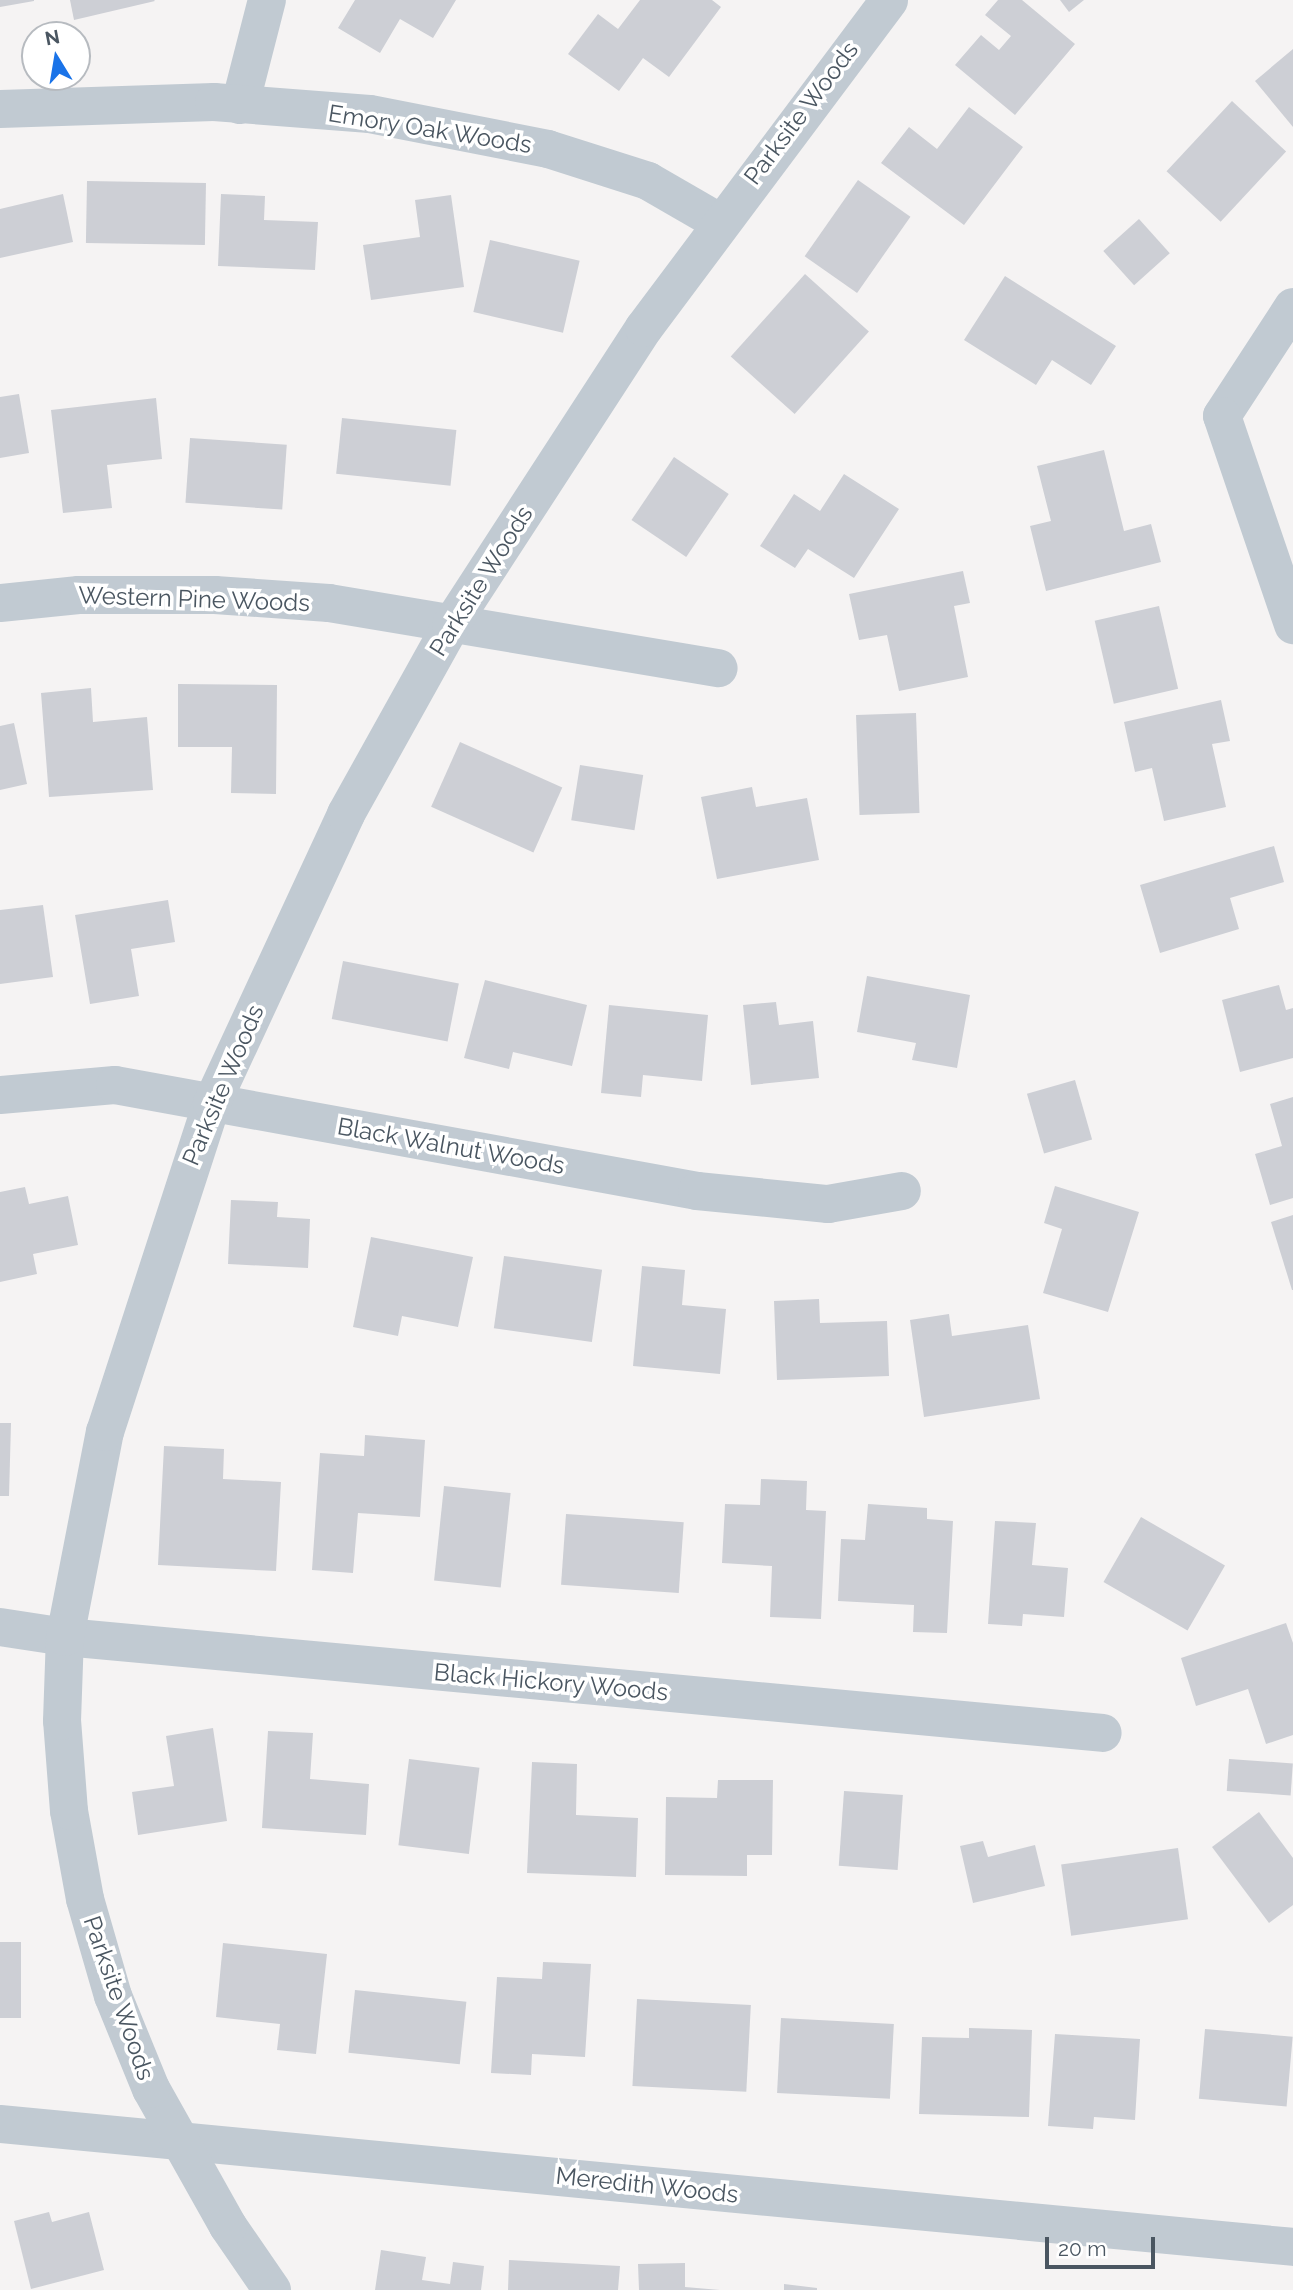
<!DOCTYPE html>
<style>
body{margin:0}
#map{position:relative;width:1293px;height:2290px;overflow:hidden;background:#f5f3f3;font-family:Raleway,sans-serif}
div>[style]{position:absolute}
.building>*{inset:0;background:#cdcfd5;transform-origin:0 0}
.minor>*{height:38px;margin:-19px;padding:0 19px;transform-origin:19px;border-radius:19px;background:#c1cad2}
span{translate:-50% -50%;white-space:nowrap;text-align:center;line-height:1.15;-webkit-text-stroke:7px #fff;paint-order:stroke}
.street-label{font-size:24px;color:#4a5661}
.north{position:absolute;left:21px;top:21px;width:70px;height:70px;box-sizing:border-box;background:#fff;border:2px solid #b7bbc0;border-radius:50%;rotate:349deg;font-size:19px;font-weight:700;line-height:28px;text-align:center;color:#4a5661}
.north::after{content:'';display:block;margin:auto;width:24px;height:32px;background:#1a73e8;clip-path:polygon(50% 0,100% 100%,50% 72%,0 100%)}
.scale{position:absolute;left:1045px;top:2237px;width:110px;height:32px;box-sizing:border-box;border:4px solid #4a5661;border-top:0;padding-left:9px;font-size:21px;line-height:24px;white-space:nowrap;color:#4a5661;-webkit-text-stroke:5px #fff;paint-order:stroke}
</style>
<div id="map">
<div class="building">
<i style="clip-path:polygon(0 0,34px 0,34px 1px,0 7px)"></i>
<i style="clip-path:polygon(70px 0,154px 0,155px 1px,74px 20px)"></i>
<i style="clip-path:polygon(355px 0,456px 0,433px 38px,400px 19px,380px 53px,338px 28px)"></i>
<i style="clip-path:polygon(640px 0,712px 0,721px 7px,669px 77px,643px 58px,619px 91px,568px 54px,598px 14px,618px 29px)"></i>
<i style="clip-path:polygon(998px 0,1022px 0,1075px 44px,1015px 115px,955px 65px,981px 35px,999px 50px,1011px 36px,985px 15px)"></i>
<i style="clip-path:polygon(1060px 0,1084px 0,1069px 12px)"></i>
<i style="clip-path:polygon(1293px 49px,1293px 127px,1255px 81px)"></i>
<i style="left:1232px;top:101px;width:74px;height:96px;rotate:43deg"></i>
<i style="clip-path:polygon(969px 107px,1023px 147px,964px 225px,881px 163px,909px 127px,937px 149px)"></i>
<i style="left:858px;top:180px;width:64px;height:93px;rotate:35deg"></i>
<i style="left:87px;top:181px;width:119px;height:62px;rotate:1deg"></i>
<i style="clip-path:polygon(63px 194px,73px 242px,0 258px,0 209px)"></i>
<i style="clip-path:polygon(221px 194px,265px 196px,264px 220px,318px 222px,315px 270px,218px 266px)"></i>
<i style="clip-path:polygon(451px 195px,464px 287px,371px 300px,363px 245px,420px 237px,415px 200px)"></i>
<i style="left:1139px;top:219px;width:46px;height:48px;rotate:48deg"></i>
<i style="left:490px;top:240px;width:92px;height:74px;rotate:13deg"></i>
<i style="left:805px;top:274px;width:86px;height:111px;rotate:42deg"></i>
<i style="clip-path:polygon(1005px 276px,1116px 346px,1091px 385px,1052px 360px,1036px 385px,964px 340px)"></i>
<i style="clip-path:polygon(19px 394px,29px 453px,0 458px,0 397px)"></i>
<i style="clip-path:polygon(156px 398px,162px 459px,107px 465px,112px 508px,63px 513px,51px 410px)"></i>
<i style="left:342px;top:418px;width:115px;height:56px;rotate:6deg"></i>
<i style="left:190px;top:438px;width:97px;height:65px;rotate:4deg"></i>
<i style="clip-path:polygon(1104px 450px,1124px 531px,1151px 524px,1161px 562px,1046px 591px,1030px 526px,1051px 521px,1037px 466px)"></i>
<i style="left:674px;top:457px;width:66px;height:76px;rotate:34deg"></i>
<i style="clip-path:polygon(844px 474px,899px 509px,854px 578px,808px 549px,795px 568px,760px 546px,794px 494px,820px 511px)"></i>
<i style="clip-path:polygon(963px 571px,970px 603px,954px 606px,968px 677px,899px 691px,887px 635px,859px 640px,849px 594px)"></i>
<i style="left:1159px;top:606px;width:85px;height:66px;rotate:77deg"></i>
<i style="clip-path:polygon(178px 684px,277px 685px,276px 794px,231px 793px,232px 747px,178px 747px)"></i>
<i style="clip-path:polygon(91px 688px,93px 722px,147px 717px,153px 790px,49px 797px,41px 693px)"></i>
<i style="clip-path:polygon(1221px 700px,1230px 741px,1212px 744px,1226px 807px,1164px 821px,1152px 768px,1135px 772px,1124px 722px)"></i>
<i style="left:916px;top:713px;width:100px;height:60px;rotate:88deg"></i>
<i style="clip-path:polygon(14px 723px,27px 784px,0 790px,0 726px)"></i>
<i style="left:460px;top:742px;width:112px;height:71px;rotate:24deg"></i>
<i style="left:580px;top:765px;width:64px;height:56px;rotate:9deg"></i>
<i style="clip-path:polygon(752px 787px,756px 807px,807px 798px,819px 860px,717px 879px,701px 797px)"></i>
<i style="clip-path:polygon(1274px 846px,1284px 882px,1230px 898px,1239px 929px,1160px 953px,1140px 885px)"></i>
<i style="clip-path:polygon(168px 900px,175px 942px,131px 949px,139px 996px,90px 1004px,75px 915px)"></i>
<i style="clip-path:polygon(43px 905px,53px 977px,0 984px,0 910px)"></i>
<i style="left:343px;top:961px;width:118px;height:59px;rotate:11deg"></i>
<i style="clip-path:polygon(867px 976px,970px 995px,957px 1068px,912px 1060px,916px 1043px,857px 1032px)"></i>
<i style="clip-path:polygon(485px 980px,587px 1005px,572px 1066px,513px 1052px,509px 1069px,464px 1058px)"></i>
<i style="clip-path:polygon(1279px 985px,1286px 1010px,1293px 1008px,1293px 1058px,1240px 1072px,1222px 1000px)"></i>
<i style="clip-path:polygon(776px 1002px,779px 1025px,813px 1021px,819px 1078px,751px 1085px,743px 1005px)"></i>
<i style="clip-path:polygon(609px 1005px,708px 1015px,702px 1081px,643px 1075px,641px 1097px,601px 1093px)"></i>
<i style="left:1075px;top:1080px;width:62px;height:50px;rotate:74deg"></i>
<i style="clip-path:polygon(1293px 1097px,1293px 1198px,1270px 1205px,1255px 1154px,1282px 1146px,1270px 1104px)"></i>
<i style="clip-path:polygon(1055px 1186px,1139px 1212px,1108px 1312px,1043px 1293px,1062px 1229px,1044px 1223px)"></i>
<i style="clip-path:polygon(25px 1187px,29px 1204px,68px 1196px,78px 1245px,33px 1254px,37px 1274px,0 1282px,0 1192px)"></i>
<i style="clip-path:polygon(231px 1200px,278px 1202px,277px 1217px,310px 1219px,308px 1268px,228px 1264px)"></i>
<i style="clip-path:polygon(1293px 1215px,1293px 1290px,1292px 1290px,1271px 1222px)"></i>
<i style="clip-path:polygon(371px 1237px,473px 1257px,458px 1327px,402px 1316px,398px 1336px,353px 1327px)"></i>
<i style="left:504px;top:1256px;width:99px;height:73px;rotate:8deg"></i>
<i style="clip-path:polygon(642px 1266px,685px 1270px,682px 1305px,726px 1309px,720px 1374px,633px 1366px)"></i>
<i style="clip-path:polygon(819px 1299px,820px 1323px,887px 1321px,889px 1376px,777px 1380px,774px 1301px)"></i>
<i style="clip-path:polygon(949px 1314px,952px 1336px,1028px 1325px,1040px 1399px,924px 1417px,910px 1320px)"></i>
<i style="clip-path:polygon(0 1423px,11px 1423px,9px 1496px,0 1496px)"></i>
<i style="clip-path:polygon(365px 1435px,425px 1440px,420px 1517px,358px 1513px,353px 1573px,312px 1570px,320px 1453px,364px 1456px)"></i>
<i style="clip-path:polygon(164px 1446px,224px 1449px,223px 1479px,281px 1482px,276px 1571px,158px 1565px)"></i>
<i style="clip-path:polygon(761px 1479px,807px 1481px,806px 1510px,826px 1511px,821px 1619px,770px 1617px,772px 1566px,722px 1563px,725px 1504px,760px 1505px)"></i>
<i style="left:444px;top:1486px;width:67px;height:95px;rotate:6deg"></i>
<i style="clip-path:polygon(868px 1504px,927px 1508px,927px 1519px,953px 1521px,947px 1633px,913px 1632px,914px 1605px,838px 1601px,841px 1539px,865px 1540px)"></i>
<i style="left:566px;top:1514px;width:118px;height:71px;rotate:4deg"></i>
<i style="left:1141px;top:1517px;width:97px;height:75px;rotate:30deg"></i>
<i style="clip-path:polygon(995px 1521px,1036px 1523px,1032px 1565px,1068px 1568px,1064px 1617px,1023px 1614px,1022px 1626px,988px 1624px)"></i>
<i style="clip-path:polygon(1286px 1623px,1293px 1643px,1293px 1735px,1266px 1744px,1248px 1689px,1196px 1706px,1181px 1658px)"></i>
<i style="clip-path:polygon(213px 1728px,227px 1821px,138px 1835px,132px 1792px,174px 1786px,166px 1736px)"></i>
<i style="clip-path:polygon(268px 1731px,313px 1733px,310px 1779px,369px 1784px,366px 1835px,262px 1828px)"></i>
<i style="left:409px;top:1759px;width:71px;height:87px;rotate:7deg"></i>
<i style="left:1229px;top:1759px;width:64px;height:32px;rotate:4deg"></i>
<i style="clip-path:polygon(532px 1762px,577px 1764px,576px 1815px,638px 1818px,636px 1877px,527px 1873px)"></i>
<i style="clip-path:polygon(718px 1780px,773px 1780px,772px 1855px,747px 1855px,747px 1876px,665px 1875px,666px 1797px,717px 1798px)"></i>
<i style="left:844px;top:1791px;width:59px;height:75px;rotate:4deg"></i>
<i style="clip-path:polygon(1259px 1812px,1293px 1858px,1293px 1905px,1269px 1923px,1212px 1847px)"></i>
<i style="clip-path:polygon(983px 1841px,988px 1857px,1035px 1845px,1045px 1886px,973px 1903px,960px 1846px)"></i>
<i style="left:1178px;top:1848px;width:72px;height:118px;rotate:82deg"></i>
<i style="left:0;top:1942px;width:21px;height:76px"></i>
<i style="clip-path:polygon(223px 1943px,327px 1954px,316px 2054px,277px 2050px,280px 2024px,216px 2017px)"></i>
<i style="clip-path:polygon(543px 1962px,591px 1964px,585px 2057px,532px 2054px,531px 2075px,491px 2073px,497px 1977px,542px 1979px)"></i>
<i style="left:355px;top:1990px;width:112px;height:63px;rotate:6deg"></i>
<i style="left:637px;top:1999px;width:114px;height:87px;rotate:3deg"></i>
<i style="left:781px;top:2018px;width:113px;height:75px;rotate:3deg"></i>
<i style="clip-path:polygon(969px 2028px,1032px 2030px,1029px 2117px,919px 2114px,922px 2037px,969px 2038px)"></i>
<i style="left:1205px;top:2029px;width:88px;height:70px;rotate:5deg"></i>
<i style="clip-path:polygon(1055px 2034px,1140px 2039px,1135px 2120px,1094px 2117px,1093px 2129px,1048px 2126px)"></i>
<i style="clip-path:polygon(49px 2212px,52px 2222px,89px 2212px,104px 2270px,31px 2289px,14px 2221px)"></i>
<i style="clip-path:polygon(381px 2250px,426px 2257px,422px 2280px,450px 2284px,453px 2262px,484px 2266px,481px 2290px,375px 2290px)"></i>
<i style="clip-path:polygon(509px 2260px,620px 2266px,618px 2290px,508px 2290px)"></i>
<i style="clip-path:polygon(685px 2263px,685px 2287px,720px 2290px,639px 2290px,638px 2264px)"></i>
<i style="clip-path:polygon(784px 2284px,817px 2288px,817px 2290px,784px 2290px)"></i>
</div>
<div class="minor">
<i style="left:240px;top:105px;width:108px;rotate:-75.6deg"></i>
<i style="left:0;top:109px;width:214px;rotate:-1.9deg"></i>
<i style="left:214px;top:102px;width:156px;rotate:4.4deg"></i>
<i style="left:370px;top:114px;width:181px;rotate:11.1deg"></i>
<i style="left:548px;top:149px;width:105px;rotate:17.7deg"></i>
<i style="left:648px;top:181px;width:82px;rotate:30deg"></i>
<i style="left:1293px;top:307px;width:130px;rotate:123.1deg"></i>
<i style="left:1222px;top:416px;width:221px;rotate:71.2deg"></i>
<i style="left:0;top:603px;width:79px;rotate:-5.8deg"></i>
<i style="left:79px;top:595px;width:136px"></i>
<i style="left:215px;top:595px;width:114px;rotate:4deg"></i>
<i style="left:329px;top:603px;width:395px;rotate:9.5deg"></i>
<i style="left:0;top:1095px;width:115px;rotate:-5deg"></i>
<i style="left:115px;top:1085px;width:592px;rotate:10.32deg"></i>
<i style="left:697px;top:1191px;width:132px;rotate:5.7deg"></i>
<i style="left:828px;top:1204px;width:75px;rotate:-10deg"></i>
<i style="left:0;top:1627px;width:66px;rotate:8.7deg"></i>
<i style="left:65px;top:1637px;width:1042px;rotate:5.28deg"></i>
<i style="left:0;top:2124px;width:1299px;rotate:5.43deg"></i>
<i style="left:272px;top:2290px;width:78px;rotate:-124.5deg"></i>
<i style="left:228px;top:2226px;width:157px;rotate:-119.3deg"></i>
<i style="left:151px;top:2089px;width:100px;rotate:-112.2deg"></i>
<i style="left:113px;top:1996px;width:101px;rotate:-106.1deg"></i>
<i style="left:85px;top:1899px;width:89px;rotate:-100.3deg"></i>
<i style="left:69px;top:1811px;width:90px;rotate:-94.4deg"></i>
<i style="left:62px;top:1721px;width:84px;rotate:-88deg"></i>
<i style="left:65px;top:1637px;width:209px;rotate:-79deg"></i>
<i style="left:105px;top:1432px;width:346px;rotate:-72deg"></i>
<i style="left:212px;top:1103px;width:319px;rotate:-65.1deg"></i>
<i style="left:346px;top:814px;width:216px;rotate:-60.9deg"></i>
<i style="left:451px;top:625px;width:354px;rotate:-57deg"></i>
<i style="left:644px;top:328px;width:409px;rotate:-53.2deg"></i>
</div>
<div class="street-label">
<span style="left:801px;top:113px;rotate:-53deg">Parksite Woods</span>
<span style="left:430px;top:129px;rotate:9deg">Emory Oak Woods</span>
<span style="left:481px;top:581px;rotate:-58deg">Parksite Woods</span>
<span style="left:194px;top:599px;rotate:2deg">Western Pine Woods</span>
<span style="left:223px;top:1085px;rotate:-67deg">Parksite Woods</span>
<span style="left:451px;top:1146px;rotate:10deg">Black Walnut Woods</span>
<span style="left:551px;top:1682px;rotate:5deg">Black Hickory Woods</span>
<span style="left:119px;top:1998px;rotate:71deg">Parksite Woods</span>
<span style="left:647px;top:2185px;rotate:6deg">Meredith Woods</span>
</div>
<div class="north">N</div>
<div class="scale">20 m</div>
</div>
